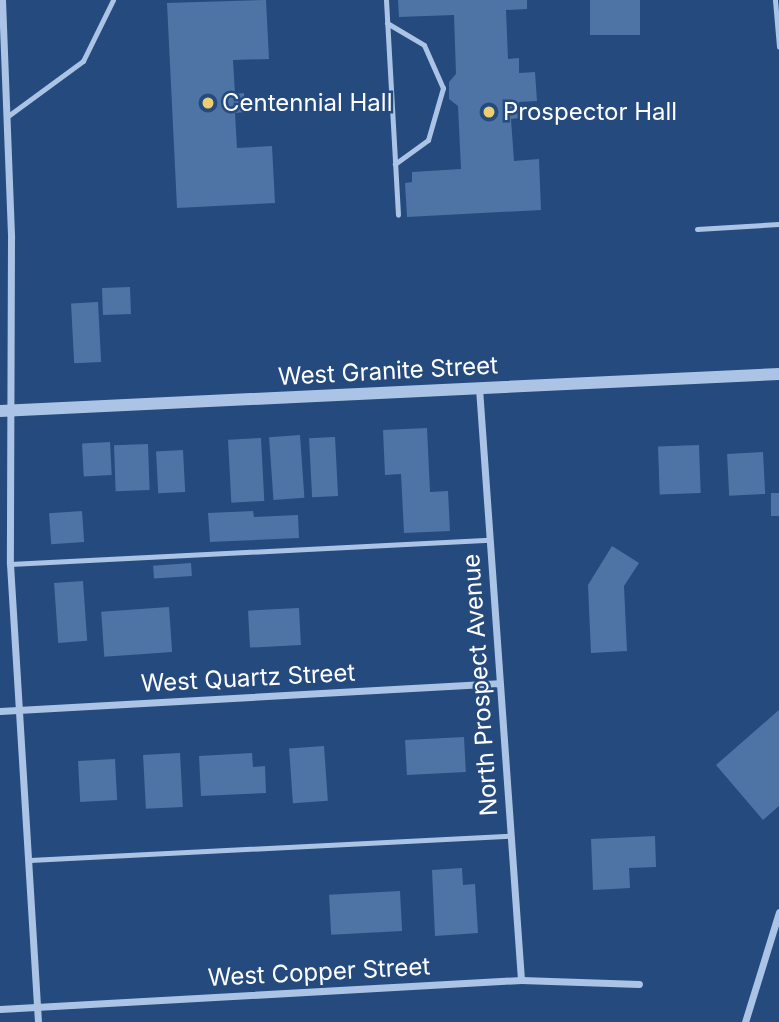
<!DOCTYPE html>
<style>
body{margin:0}
#map{position:relative;width:779px;height:1022px;overflow:hidden;background:#254a7e;font-family:Inter,sans-serif}
div>[style]{position:absolute}
.building>*{inset:0;background:#4e74a6;transform-origin:0 0}
.service>*{height:5px;margin:-2.5px;padding:0 2.5px;transform-origin:2.5px;border-radius:2.5px;background:#abc4e5}
.minor>*{height:7px;margin:-3.5px;padding:0 3.5px;transform-origin:3.5px;border-radius:3.5px;background:#abc4e5}
.tertiary>*{height:12px;margin:-6px;padding:0 6px;transform-origin:6px;border-radius:6px;background:#abc4e5}
.dots>*{width:19px;height:19px;translate:-50% -50%;box-sizing:border-box;border:4px solid #254a7e;border-radius:50%}
span{translate:-50% -50%;white-space:nowrap;text-align:center;line-height:1.15;-webkit-text-stroke:5px #254a7e;paint-order:stroke}
.poi-label{font-size:24px;color:#fff}
.left{translate:0 -50%;text-align:left}
.street-label{font-size:24px;color:#fff}
</style>
<div id="map">
<div class="building">
<i style="clip-path:polygon(266px 0,269px 59px,233px 60px,235px 94px,244px 93px,245px 112px,235px 113px,237px 148px,272px 146px,275px 203px,177px 208px,167px 3px)"></i>
<i style="clip-path:polygon(398px 0,527px 0,527px 9px,506px 10px,508px 59px,519px 58px,519px 73px,535px 72px,537px 101px,519px 102px,520px 118px,511px 119px,514px 161px,539px 159px,541px 210px,407px 217px,405px 183px,412px 182px,412px 172px,461px 169px,458px 106px,449px 99px,449px 82px,456px 74px,454px 15px,399px 17px)"></i>
<i style="left:590px;top:0;width:50px;height:35px"></i>
<i style="left:130px;top:287px;width:27px;height:28px;rotate:88deg"></i>
<i style="left:98px;top:302px;width:60px;height:27px;rotate:87deg"></i>
<i style="clip-path:polygon(427px 428px,430px 492px,448px 491px,450px 531px,404px 533px,401px 474px,385px 475px,383px 430px)"></i>
<i style="left:300px;top:435px;width:63px;height:31px;rotate:86deg"></i>
<i style="left:335px;top:437px;width:59px;height:26px;rotate:87deg"></i>
<i style="left:261px;top:438px;width:63px;height:33px;rotate:87deg"></i>
<i style="left:110px;top:442px;width:33px;height:28px;rotate:87deg"></i>
<i style="left:148px;top:444px;width:46px;height:34px;rotate:88deg"></i>
<i style="left:699px;top:445px;width:48px;height:41px;rotate:88deg"></i>
<i style="left:183px;top:450px;width:42px;height:27px;rotate:87deg"></i>
<i style="left:763px;top:452px;width:42px;height:36px;rotate:87deg"></i>
<i style="left:779px;top:493px;width:23px;height:8px;rotate:90deg"></i>
<i style="left:82px;top:511px;width:31px;height:33px;rotate:86deg"></i>
<i style="clip-path:polygon(253px 511px,254px 517px,298px 515px,299px 538px,210px 542px,208px 513px)"></i>
<i style="clip-path:polygon(612px 546px,639px 563px,624px 586px,627px 651px,591px 653px,588px 585px)"></i>
<i style="left:191px;top:563px;width:13px;height:38px;rotate:86deg"></i>
<i style="left:83px;top:581px;width:60px;height:29px;rotate:86deg"></i>
<i style="left:169px;top:607px;width:45px;height:68px;rotate:86deg"></i>
<i style="left:299px;top:608px;width:37px;height:51px;rotate:87deg"></i>
<i style="clip-path:polygon(779px 710px,779px 806px,763px 820px,716px 765px)"></i>
<i style="left:464px;top:737px;width:35px;height:59px;rotate:87deg"></i>
<i style="left:324px;top:746px;width:55px;height:35px;rotate:86deg"></i>
<i style="left:180px;top:753px;width:54px;height:37px;rotate:87deg"></i>
<i style="clip-path:polygon(252px 753px,253px 767px,265px 766px,266px 793px,201px 796px,199px 756px)"></i>
<i style="left:115px;top:759px;width:41px;height:37px;rotate:87deg"></i>
<i style="clip-path:polygon(655px 836px,656px 867px,629px 868px,630px 888px,593px 890px,591px 839px)"></i>
<i style="clip-path:polygon(462px 868px,463px 885px,475px 884px,478px 933px,435px 936px,432px 870px)"></i>
<i style="left:400px;top:891px;width:40px;height:71px;rotate:87deg"></i>
</div>
<div class="service">
<i style="left:386px;top:0;width:215px;rotate:86.8deg"></i>
<i style="left:775px;top:0;width:47px;rotate:85.1deg"></i>
<i style="left:387px;top:23px;width:43px;rotate:30.7deg"></i>
<i style="left:424px;top:45px;width:47px;rotate:66.2deg"></i>
<i style="left:443px;top:88px;width:54px;rotate:106.1deg"></i>
<i style="left:428px;top:140px;width:41px;rotate:144deg"></i>
<i style="left:8px;top:116px;width:93px;rotate:-36.3deg"></i>
<i style="left:83px;top:61px;width:68px;rotate:-63.8deg"></i>
<i style="left:697px;top:229px;width:82px;rotate:-3.5deg"></i>
<i style="left:10px;top:564px;width:480px;rotate:-2.9deg"></i>
<i style="left:30px;top:860px;width:481px;rotate:-2.9deg"></i>
</div>
<div class="minor">
<i style="left:2px;top:0;width:238px;rotate:87.8deg"></i>
<i style="left:11px;top:238px;width:326px;rotate:90.2deg"></i>
<i style="left:10px;top:564px;width:459px;rotate:86.5deg"></i>
<i style="left:479px;top:388px;width:593px;rotate:85.94deg"></i>
<i style="left:0;top:711px;width:499px;rotate:-3.2deg"></i>
<i style="left:0;top:1009px;width:522px;rotate:-3.19deg"></i>
<i style="left:521px;top:980px;width:118px;rotate:1.9deg"></i>
<i style="left:745px;top:1022px;width:115px;rotate:-72.8deg"></i>
</div>
<div class="tertiary">
<i style="left:0;top:411px;width:780px;rotate:-2.72deg"></i>
</div>
<div class="dots">
<i style="left:208px;top:103px;background:#eecd70"></i>
<i style="left:489px;top:112px;background:#eecd70"></i>
</div>
<div class="poi-label">
<span class="left" style="left:222px;top:103px">Centennial Hall</span>
<span class="left" style="left:503px;top:112px">Prospector Hall</span>
</div>
<div class="street-label">
<span style="left:388px;top:371px;rotate:-3deg">West Granite Street</span>
<span style="left:248px;top:678px;rotate:-3deg">West Quartz Street</span>
<span style="left:480px;top:685px;rotate:-94deg">North Prospect Avenue</span>
<span style="left:319px;top:972px;rotate:-3deg">West Copper Street</span>
</div>
</div>
